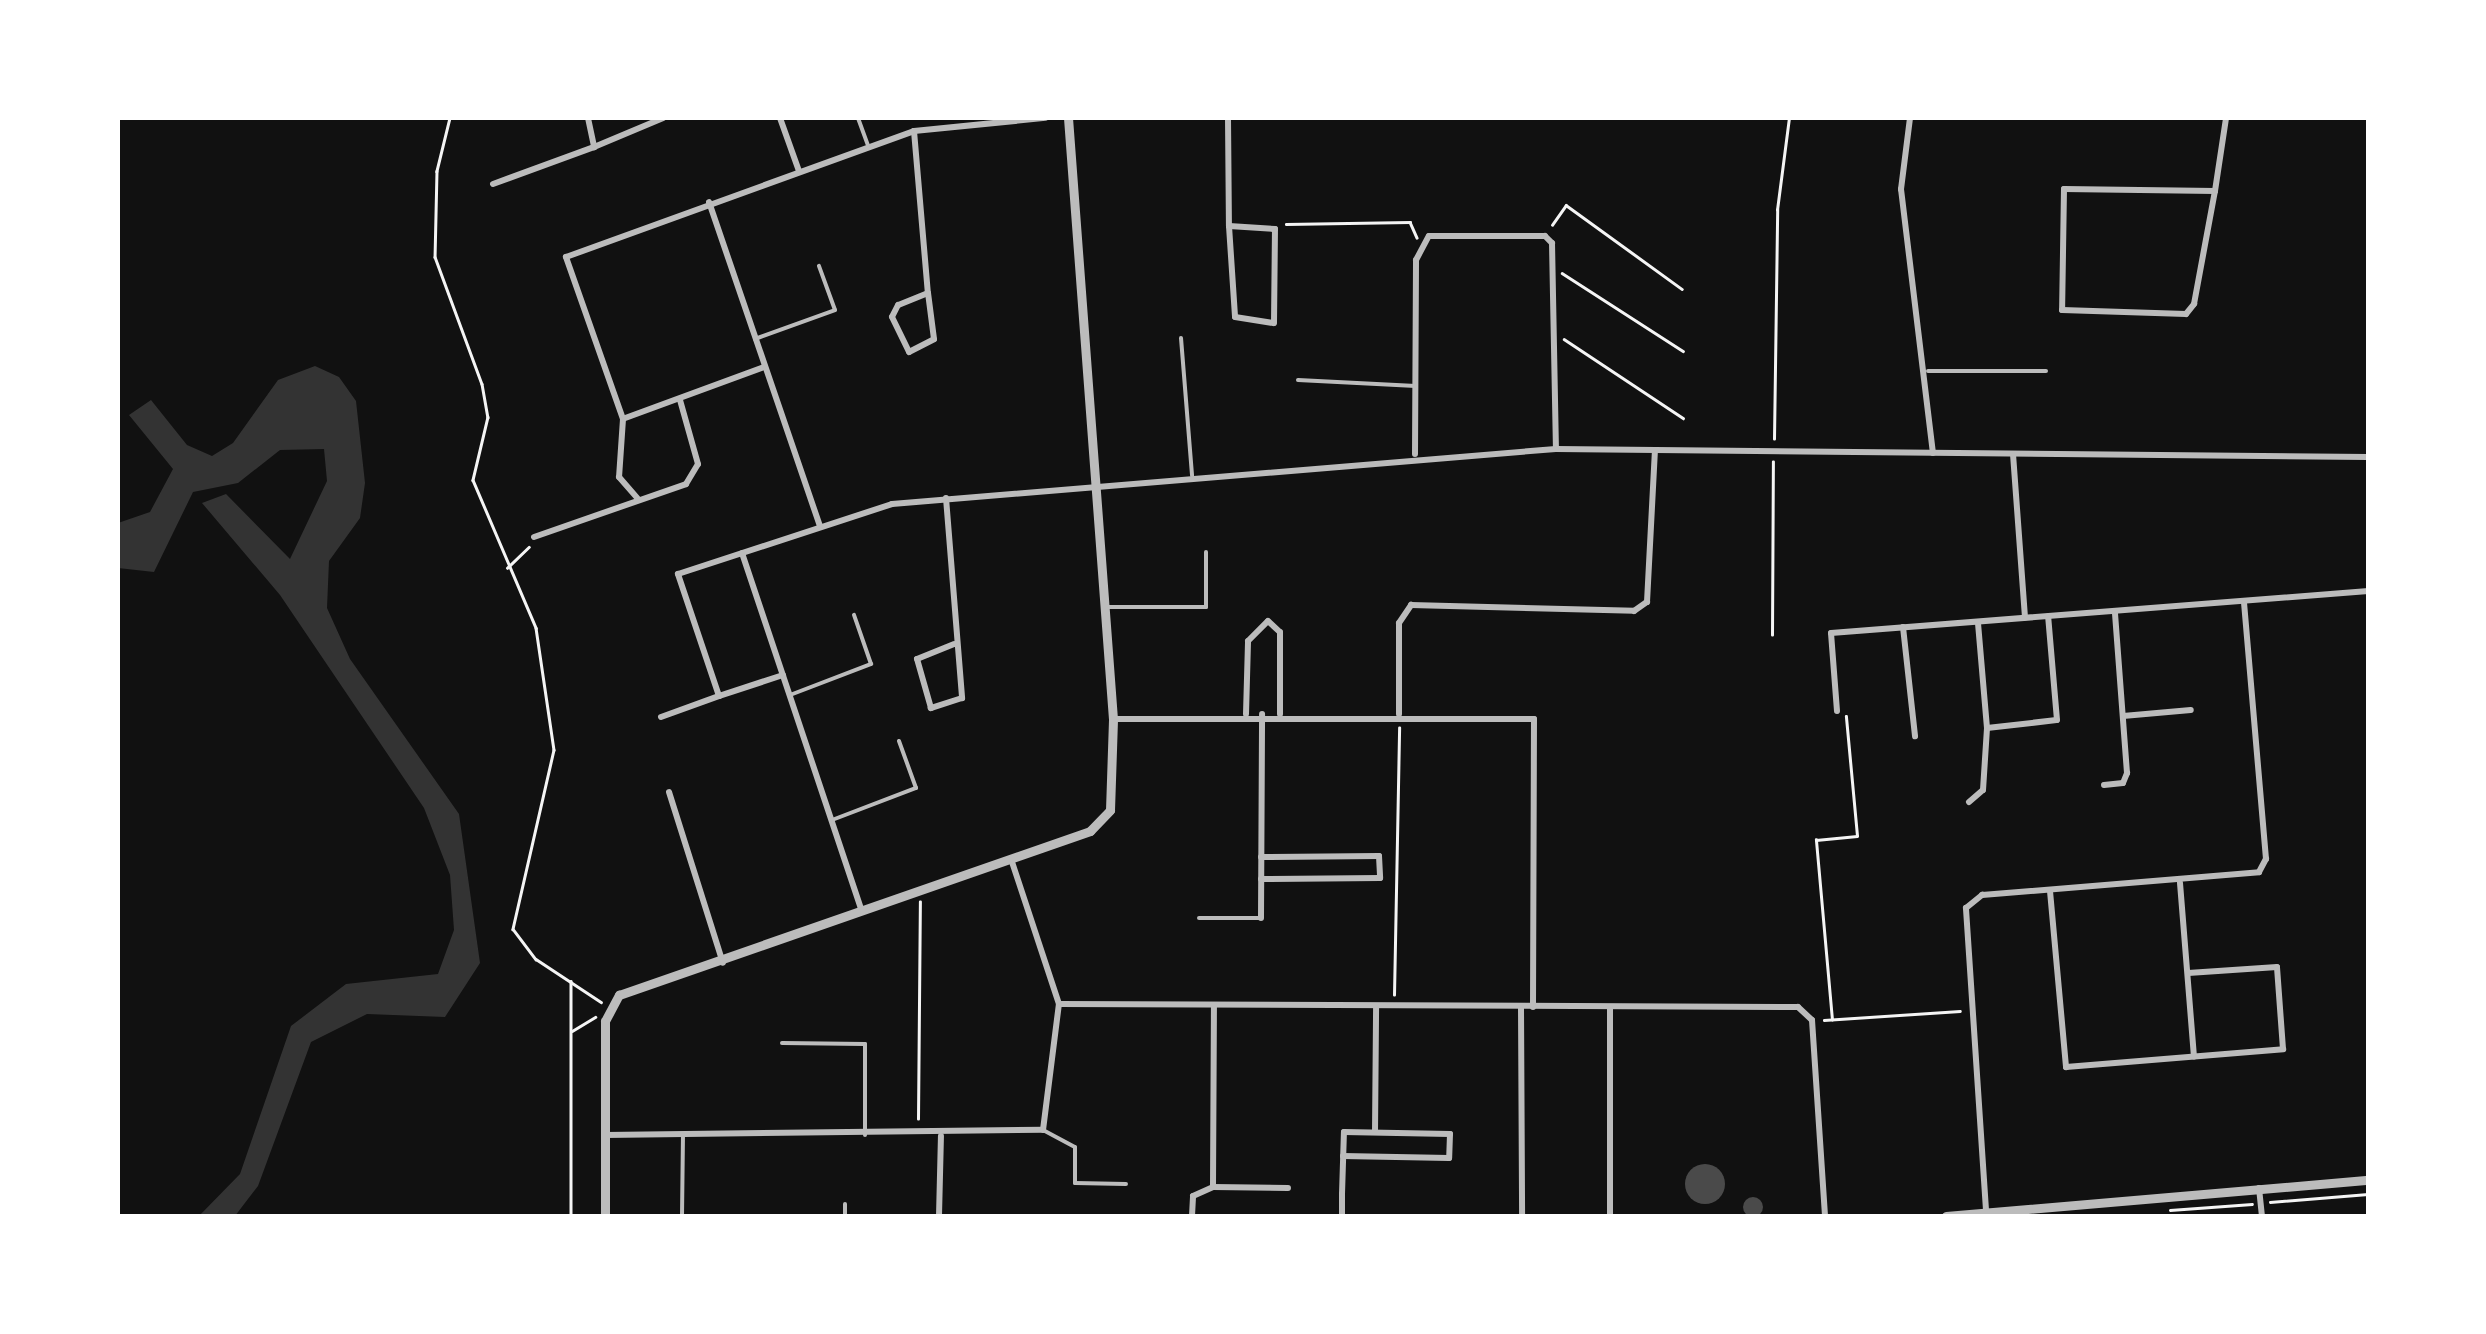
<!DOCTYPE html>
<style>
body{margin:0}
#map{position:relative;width:2486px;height:1334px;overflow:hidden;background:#111;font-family:Inter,sans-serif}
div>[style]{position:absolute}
.water>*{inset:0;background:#333}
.building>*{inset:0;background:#4a4a4a}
.round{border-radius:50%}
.path>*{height:2.5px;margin:-1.25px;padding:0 1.25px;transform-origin:1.25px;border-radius:1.25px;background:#f5f5f5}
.service>*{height:4px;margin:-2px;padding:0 2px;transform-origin:2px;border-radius:2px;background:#bcbcbc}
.minor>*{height:6px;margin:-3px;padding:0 3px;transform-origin:3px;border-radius:3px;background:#bcbcbc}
.tertiary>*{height:9px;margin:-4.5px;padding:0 4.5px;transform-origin:4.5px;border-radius:4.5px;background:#bcbcbc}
span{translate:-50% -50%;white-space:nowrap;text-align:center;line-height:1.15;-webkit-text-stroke:8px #fff;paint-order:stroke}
.frame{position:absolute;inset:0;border:120px solid #fff;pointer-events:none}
</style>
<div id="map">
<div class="water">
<i style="clip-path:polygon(315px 366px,339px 377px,356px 401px,365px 483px,360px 518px,329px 561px,327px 608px,350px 659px,459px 814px,480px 963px,445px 1017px,367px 1014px,311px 1042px,258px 1186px,235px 1216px,199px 1216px,240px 1174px,291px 1026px,346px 984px,438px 974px,454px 930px,450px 875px,424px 808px,280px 595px,202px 503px,226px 494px,290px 559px,327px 481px,324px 449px,280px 450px,238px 483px,193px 492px,154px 572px,118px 568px,118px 523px,150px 512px,173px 469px,129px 415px,151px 400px,187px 445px,212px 456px,233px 443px,278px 380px)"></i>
</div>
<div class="building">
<i class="round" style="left:1685px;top:1164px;width:40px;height:40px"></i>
<i class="round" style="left:1743px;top:1197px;width:20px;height:20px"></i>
</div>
<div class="path">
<i style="left:450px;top:118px;width:55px;rotate:103.8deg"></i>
<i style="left:437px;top:171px;width:86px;rotate:91.3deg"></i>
<i style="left:435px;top:257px;width:135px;rotate:69.7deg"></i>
<i style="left:482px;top:384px;width:34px;rotate:80deg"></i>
<i style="left:488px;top:417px;width:65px;rotate:103.4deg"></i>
<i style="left:473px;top:480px;width:161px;rotate:66.9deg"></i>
<i style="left:536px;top:628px;width:123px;rotate:81.6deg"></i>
<i style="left:554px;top:750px;width:184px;rotate:102.9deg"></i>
<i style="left:513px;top:929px;width:38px;rotate:53deg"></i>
<i style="left:536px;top:959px;width:78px;rotate:33.5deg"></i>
<i style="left:1286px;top:224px;width:124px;rotate:-0.9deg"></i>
<i style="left:1410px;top:222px;width:17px;rotate:66deg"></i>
<i style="left:1552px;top:225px;width:24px;rotate:-55deg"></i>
<i style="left:1566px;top:205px;width:143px;rotate:35.9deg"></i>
<i style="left:1562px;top:273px;width:144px;rotate:32.8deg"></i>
<i style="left:1564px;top:339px;width:143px;rotate:33.6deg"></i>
<i style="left:1774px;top:439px;width:229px;rotate:-89.2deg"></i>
<i style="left:1777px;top:210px;width:93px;rotate:-82.6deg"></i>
<i style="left:507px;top:568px;width:30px;rotate:-44deg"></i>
<i style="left:1772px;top:635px;width:173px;rotate:-89.7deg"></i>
<i style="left:571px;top:981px;width:235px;rotate:90deg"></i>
<i style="left:1394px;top:995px;width:267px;rotate:-88.9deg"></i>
<i style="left:1824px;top:1020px;width:136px;rotate:-3.8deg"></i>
<i style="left:1832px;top:1020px;width:181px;rotate:-95.1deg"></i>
<i style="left:1816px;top:840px;width:41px;rotate:-5.6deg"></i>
<i style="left:1857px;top:836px;width:120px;rotate:-95.3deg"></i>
<i style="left:572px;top:1031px;width:27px;rotate:-31deg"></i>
<i style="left:918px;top:1119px;width:217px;rotate:-89.5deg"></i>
<i style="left:2270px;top:1202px;width:98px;rotate:-4.7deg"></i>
<i style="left:2170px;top:1210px;width:82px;rotate:-4.2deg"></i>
</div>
<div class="service">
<i style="left:858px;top:118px;width:30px;rotate:70deg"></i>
<i style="left:1181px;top:338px;width:138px;rotate:85.4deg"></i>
<i style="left:755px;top:339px;width:85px;rotate:-19.9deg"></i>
<i style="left:835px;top:310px;width:47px;rotate:-110deg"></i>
<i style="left:1928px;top:371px;width:118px"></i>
<i style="left:1298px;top:380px;width:118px;rotate:2.9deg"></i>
<i style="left:1105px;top:607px;width:101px"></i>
<i style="left:1206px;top:607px;width:55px;rotate:-90deg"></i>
<i style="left:790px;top:695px;width:87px;rotate:-20.9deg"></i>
<i style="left:871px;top:664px;width:52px;rotate:-109.1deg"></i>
<i style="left:832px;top:820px;width:90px;rotate:-20.9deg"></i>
<i style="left:916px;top:788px;width:50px;rotate:-109.9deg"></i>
<i style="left:1199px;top:918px;width:62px"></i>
<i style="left:782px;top:1043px;width:83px;rotate:0.7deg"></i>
<i style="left:865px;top:1044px;width:91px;rotate:90deg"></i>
<i style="left:1043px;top:1130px;width:36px;rotate:28deg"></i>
<i style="left:1075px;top:1147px;width:36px;rotate:90deg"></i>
<i style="left:1075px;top:1183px;width:51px;rotate:1.1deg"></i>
<i style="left:682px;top:1216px;width:80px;rotate:-89.3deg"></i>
<i style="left:845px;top:1216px;width:12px;rotate:-90deg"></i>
</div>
<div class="minor">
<i style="left:588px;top:118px;width:30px;rotate:78deg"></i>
<i style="left:594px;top:147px;width:75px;rotate:-22.8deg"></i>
<i style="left:780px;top:118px;width:56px;rotate:70.3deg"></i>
<i style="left:1228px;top:118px;width:108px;rotate:89.5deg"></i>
<i style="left:1229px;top:226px;width:91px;rotate:86.2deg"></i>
<i style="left:1235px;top:317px;width:39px;rotate:9deg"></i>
<i style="left:1274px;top:323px;width:94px;rotate:-89.4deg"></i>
<i style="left:1275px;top:229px;width:46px;rotate:-176.3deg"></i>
<i style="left:1910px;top:118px;width:72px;rotate:97.2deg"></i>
<i style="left:1901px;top:189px;width:266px;rotate:83.1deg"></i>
<i style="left:914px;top:131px;width:163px;rotate:85.1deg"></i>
<i style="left:928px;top:293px;width:32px;rotate:158deg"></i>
<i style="left:898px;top:305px;width:13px;rotate:117deg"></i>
<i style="left:892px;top:317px;width:39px;rotate:64deg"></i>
<i style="left:909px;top:352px;width:28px;rotate:-27deg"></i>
<i style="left:934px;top:339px;width:46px;rotate:-97.4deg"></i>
<i style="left:493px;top:184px;width:108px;rotate:-20.1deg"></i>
<i style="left:2215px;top:191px;width:151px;rotate:-179.2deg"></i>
<i style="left:2064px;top:189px;width:121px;rotate:90.9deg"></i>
<i style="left:2062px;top:310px;width:124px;rotate:1.8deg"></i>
<i style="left:2186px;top:314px;width:13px;rotate:-51deg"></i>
<i style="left:2194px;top:304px;width:115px;rotate:-79.5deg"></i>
<i style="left:2215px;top:191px;width:74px;rotate:-81.4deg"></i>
<i style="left:709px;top:202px;width:343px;rotate:71.1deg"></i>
<i style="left:764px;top:367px;width:150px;rotate:159.8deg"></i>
<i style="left:623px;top:419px;width:172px;rotate:-109.4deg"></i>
<i style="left:566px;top:257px;width:370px;rotate:-19.9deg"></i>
<i style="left:914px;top:131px;width:132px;rotate:-5.7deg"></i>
<i style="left:623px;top:419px;width:58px;rotate:93.9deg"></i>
<i style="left:619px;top:477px;width:28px;rotate:49deg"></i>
<i style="left:1415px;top:454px;width:194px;rotate:-89.7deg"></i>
<i style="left:1416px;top:260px;width:27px;rotate:-62deg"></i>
<i style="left:1429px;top:236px;width:116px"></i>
<i style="left:1545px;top:236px;width:10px;rotate:45deg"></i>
<i style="left:1552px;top:243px;width:206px;rotate:88.9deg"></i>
<i style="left:2013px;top:454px;width:164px;rotate:85.8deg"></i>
<i style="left:946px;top:498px;width:201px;rotate:85.4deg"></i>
<i style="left:962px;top:698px;width:33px;rotate:162deg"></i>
<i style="left:931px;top:708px;width:51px;rotate:-105.9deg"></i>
<i style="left:917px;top:659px;width:40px;rotate:-22deg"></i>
<i style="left:534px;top:537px;width:161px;rotate:-19.2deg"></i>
<i style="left:686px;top:484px;width:23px;rotate:-59deg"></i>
<i style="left:698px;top:464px;width:66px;rotate:-105.7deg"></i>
<i style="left:742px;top:553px;width:378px;rotate:71.5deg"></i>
<i style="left:1903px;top:627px;width:110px;rotate:83.7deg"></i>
<i style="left:783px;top:675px;width:67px;rotate:161.8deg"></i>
<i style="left:719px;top:696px;width:129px;rotate:-108.6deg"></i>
<i style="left:678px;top:574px;width:225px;rotate:-18.1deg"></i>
<i style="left:892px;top:504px;width:666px;rotate:-4.74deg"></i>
<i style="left:1556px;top:449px;width:812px;rotate:0.56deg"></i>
<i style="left:1837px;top:711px;width:78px;rotate:-94.4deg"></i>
<i style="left:1831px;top:633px;width:539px;rotate:-4.47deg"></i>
<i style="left:1246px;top:714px;width:73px;rotate:-88.4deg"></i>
<i style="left:1248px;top:641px;width:28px;rotate:-45deg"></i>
<i style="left:1268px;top:621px;width:16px;rotate:43deg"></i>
<i style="left:1280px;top:632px;width:82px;rotate:90deg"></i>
<i style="left:1399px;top:714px;width:91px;rotate:-90deg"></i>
<i style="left:1399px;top:623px;width:22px;rotate:-56deg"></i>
<i style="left:1411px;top:605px;width:223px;rotate:1.5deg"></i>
<i style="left:1634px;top:611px;width:16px;rotate:-35deg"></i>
<i style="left:1647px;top:602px;width:152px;rotate:-87deg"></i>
<i style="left:2123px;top:716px;width:68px;rotate:-5deg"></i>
<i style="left:661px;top:717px;width:62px;rotate:-19.9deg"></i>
<i style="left:1113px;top:719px;width:421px"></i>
<i style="left:1534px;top:719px;width:288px;rotate:90.2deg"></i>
<i style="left:1987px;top:728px;width:70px;rotate:-6.5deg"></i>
<i style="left:2057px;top:720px;width:104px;rotate:-94.9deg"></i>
<i style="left:2104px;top:785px;width:19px;rotate:-6deg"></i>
<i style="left:2123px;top:783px;width:11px;rotate:-68deg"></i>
<i style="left:2127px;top:773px;width:161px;rotate:-94.3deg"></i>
<i style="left:669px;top:792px;width:179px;rotate:72.5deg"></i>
<i style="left:1969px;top:802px;width:18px;rotate:-41deg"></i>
<i style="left:1983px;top:790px;width:62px;rotate:-86.3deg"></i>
<i style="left:1987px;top:728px;width:106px;rotate:-94.9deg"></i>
<i style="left:1261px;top:857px;width:118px;rotate:-0.5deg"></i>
<i style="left:1379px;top:856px;width:22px;rotate:87deg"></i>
<i style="left:1380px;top:878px;width:119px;rotate:179.5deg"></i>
<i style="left:2180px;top:883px;width:174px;rotate:85.4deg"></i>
<i style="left:2050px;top:891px;width:177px;rotate:84.8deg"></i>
<i style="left:2066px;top:1067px;width:218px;rotate:-4.7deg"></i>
<i style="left:2283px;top:1049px;width:82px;rotate:-94.2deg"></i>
<i style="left:2277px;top:967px;width:89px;rotate:176.1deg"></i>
<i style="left:1261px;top:918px;width:204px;rotate:-89.7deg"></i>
<i style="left:1059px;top:1004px;width:739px;rotate:0.23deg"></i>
<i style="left:1798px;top:1007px;width:19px;rotate:43deg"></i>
<i style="left:1812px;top:1020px;width:196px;rotate:86.2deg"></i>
<i style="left:1521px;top:1007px;width:209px;rotate:89.7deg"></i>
<i style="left:1610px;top:1007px;width:209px;rotate:90deg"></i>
<i style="left:1375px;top:1132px;width:126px;rotate:-89.5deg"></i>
<i style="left:605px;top:1135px;width:438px;rotate:-0.7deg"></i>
<i style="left:1043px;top:1130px;width:127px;rotate:-82.8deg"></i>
<i style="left:1059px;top:1004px;width:153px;rotate:-108.3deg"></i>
<i style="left:1213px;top:1187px;width:75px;rotate:0.8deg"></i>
<i style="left:2259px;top:1188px;width:28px;rotate:84deg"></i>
<i style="left:1986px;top:1210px;width:303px;rotate:-93.8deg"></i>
<i style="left:1966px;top:908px;width:21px;rotate:-39deg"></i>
<i style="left:1982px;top:895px;width:278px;rotate:-4.7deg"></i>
<i style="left:2259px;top:872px;width:15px;rotate:-62deg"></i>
<i style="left:2266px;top:859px;width:259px;rotate:-94.9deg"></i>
<i style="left:939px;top:1216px;width:80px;rotate:-88.6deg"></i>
<i style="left:1192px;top:1216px;width:20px;rotate:-87deg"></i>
<i style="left:1193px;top:1196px;width:22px;rotate:-24deg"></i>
<i style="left:1213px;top:1187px;width:182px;rotate:-89.7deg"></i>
<i style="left:1342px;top:1216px;width:22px;rotate:-90deg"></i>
<i style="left:1342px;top:1194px;width:62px;rotate:-88.2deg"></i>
<i style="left:1344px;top:1132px;width:106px;rotate:1.1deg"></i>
<i style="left:1450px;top:1134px;width:24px;rotate:92deg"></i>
<i style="left:1449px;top:1158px;width:106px;rotate:-178.9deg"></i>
</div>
<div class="tertiary">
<i style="left:605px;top:1216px;width:195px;rotate:-90deg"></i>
<i style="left:605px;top:1021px;width:30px;rotate:-62deg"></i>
<i style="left:619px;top:995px;width:499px;rotate:-19.2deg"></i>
<i style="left:1090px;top:831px;width:29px;rotate:-46deg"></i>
<i style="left:1110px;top:810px;width:91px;rotate:-88.1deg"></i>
<i style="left:1113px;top:719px;width:603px;rotate:-94.28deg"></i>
<i style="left:1946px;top:1216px;width:424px;rotate:-4.9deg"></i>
</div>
<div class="frame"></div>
</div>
